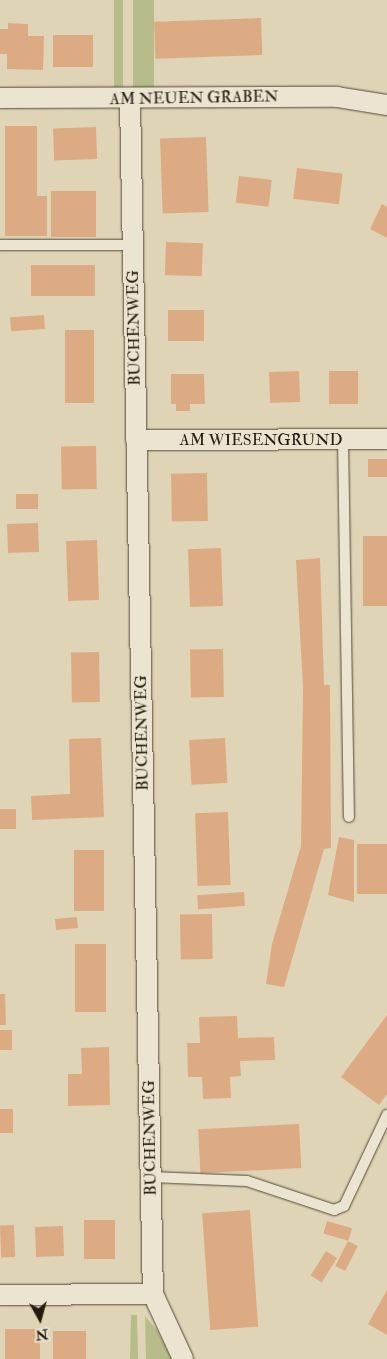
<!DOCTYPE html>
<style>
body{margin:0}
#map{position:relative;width:387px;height:1359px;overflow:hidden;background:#dfd5b6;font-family:"IM FELL Double Pica",serif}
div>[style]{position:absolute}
.green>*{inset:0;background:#b8bc8a;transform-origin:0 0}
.building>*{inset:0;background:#ddab83;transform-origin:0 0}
.roads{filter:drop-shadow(0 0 1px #544939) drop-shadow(0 0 1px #544939)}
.service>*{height:10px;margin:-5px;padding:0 5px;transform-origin:5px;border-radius:5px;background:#eae4d0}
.minor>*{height:20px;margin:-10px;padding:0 10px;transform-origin:10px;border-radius:10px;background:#eae4d0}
span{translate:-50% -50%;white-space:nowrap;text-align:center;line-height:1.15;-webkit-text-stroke:4px #eae4d0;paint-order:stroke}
.street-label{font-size:16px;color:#251a0f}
.north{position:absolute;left:15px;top:1294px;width:50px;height:50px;-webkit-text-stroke:4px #eae4d0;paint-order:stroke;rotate:173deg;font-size:14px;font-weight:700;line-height:20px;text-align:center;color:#251a0f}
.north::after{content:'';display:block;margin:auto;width:18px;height:22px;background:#251a0f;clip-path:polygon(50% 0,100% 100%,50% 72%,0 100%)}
</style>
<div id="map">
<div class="green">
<i style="left:114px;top:0;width:9px;height:90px"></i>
<i style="left:133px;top:0;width:21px;height:91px"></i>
<i style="clip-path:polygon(131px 1315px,137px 1315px,138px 1359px,130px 1359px)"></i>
<i style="clip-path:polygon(145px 1316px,157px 1330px,172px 1359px,146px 1359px)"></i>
</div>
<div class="building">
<i style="left:261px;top:18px;width:37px;height:107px;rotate:88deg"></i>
<i style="clip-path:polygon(8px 23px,28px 24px,28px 36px,44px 36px,43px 70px,7px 69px,7px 54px,0 54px,0 29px,8px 29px)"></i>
<i style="left:53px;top:35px;width:40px;height:32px"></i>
<i style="clip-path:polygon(5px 126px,37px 126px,37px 196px,47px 196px,47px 236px,5px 236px)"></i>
<i style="left:96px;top:127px;width:32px;height:43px;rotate:88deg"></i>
<i style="left:206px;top:137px;width:75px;height:46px;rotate:88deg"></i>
<i style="left:297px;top:168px;width:46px;height:31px;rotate:7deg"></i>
<i style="left:239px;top:176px;width:33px;height:27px;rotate:7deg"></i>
<i style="left:96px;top:191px;width:46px;height:45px;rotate:90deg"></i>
<i style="clip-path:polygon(382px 204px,387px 207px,387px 238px,370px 229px)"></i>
<i style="left:166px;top:242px;width:37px;height:33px;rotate:2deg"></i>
<i style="left:95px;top:265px;width:31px;height:64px;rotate:90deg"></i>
<i style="left:168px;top:310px;width:36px;height:31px"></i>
<i style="left:44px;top:315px;width:14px;height:34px;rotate:86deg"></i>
<i style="left:65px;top:330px;width:29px;height:73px"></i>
<i style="left:299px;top:371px;width:31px;height:30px;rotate:88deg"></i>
<i style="left:358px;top:371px;width:33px;height:29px;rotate:90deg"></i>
<i style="clip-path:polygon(171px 374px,204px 374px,205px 404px,190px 404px,190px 411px,176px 411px,176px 404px,171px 404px)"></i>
<i style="left:96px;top:446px;width:43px;height:35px;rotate:89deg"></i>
<i style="left:368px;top:459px;width:19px;height:18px"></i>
<i style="left:207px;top:473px;width:48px;height:36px;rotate:89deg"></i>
<i style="left:16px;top:494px;width:22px;height:15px"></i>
<i style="left:38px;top:523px;width:29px;height:31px;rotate:88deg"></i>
<i style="left:387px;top:536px;width:70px;height:24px;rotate:90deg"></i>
<i style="left:97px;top:540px;width:60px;height:31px;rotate:88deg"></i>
<i style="left:221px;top:548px;width:58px;height:33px;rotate:88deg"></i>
<i style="clip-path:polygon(320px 558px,324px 685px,330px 685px,331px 848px,324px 849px,284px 987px,266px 984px,272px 944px,301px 846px,303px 688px,296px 560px)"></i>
<i style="left:223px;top:649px;width:48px;height:33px;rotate:89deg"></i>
<i style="left:99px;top:652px;width:50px;height:28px;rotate:89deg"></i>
<i style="clip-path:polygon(101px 738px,104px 817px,32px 820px,31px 796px,70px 794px,69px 739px)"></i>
<i style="left:225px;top:738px;width:45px;height:36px;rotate:87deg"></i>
<i style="left:0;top:809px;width:16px;height:20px"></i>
<i style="left:228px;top:812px;width:73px;height:33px;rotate:88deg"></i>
<i style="clip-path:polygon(339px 837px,354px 840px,354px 902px,328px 895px)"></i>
<i style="left:387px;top:844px;width:50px;height:30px;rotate:90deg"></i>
<i style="left:74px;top:850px;width:30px;height:61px"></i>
<i style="left:244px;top:892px;width:14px;height:47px;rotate:86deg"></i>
<i style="left:212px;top:914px;width:45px;height:32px;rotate:89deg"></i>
<i style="left:77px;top:917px;width:11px;height:22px;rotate:85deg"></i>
<i style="left:75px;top:944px;width:31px;height:68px"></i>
<i style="clip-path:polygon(0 994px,5px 994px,6px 1025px,0 1025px)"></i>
<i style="clip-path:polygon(387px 1015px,387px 1094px,379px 1105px,341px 1077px)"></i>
<i style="clip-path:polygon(237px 1016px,238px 1038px,274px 1037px,275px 1060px,240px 1061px,241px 1076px,230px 1077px,231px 1098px,203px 1099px,202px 1077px,188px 1077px,187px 1043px,200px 1043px,199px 1017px)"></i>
<i style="left:12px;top:1030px;width:20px;height:12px;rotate:90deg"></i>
<i style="clip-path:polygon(109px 1047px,110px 1105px,68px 1106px,68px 1074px,82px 1074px,81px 1048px)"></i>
<i style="left:0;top:1109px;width:13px;height:24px"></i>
<i style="left:299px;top:1124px;width:44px;height:101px;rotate:87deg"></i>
<i style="left:250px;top:1210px;width:117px;height:48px;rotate:86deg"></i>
<i style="left:84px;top:1220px;width:31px;height:39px"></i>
<i style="left:327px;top:1221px;width:26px;height:13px;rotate:16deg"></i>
<i style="left:14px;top:1225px;width:32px;height:14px;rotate:88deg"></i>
<i style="left:63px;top:1226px;width:30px;height:28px;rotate:88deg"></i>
<i style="left:348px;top:1241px;width:11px;height:28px;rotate:27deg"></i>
<i style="left:326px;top:1251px;width:13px;height:29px;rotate:32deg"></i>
<i style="clip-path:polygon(387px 1290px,387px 1335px,368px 1324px)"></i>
<i style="left:5px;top:1329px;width:35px;height:30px"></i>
<i style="left:53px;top:1331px;width:33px;height:28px"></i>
</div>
<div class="roads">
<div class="service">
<i style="left:0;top:245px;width:132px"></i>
<i style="left:343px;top:440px;width:377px;rotate:89.1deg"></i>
<i style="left:151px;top:1177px;width:96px;rotate:2.4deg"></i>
<i style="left:247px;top:1181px;width:92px;rotate:18.4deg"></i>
<i style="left:334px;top:1210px;width:11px;rotate:-22deg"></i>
<i style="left:344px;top:1206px;width:101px;rotate:-64.7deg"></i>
</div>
<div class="minor">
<i style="left:0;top:98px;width:337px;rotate:-0.2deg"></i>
<i style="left:337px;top:97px;width:51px;rotate:9.1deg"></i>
<i style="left:130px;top:100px;width:1194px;rotate:88.9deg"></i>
<i style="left:153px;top:1294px;width:72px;rotate:65.2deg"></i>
<i style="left:136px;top:440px;width:251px;rotate:-0.2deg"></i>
<i style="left:0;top:1295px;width:153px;rotate:-0.4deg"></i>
</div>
</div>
<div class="street-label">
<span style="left:194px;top:98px;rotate:-1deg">AM NEUEN GRABEN</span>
<span style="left:134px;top:328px;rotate:-91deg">BUCHENWEG</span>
<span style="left:261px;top:440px">AM WIESENGRUND</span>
<span style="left:142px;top:733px;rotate:-91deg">BUCHENWEG</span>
<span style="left:150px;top:1138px;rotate:-91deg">BUCHENWEG</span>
</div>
<div class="north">N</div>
</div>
